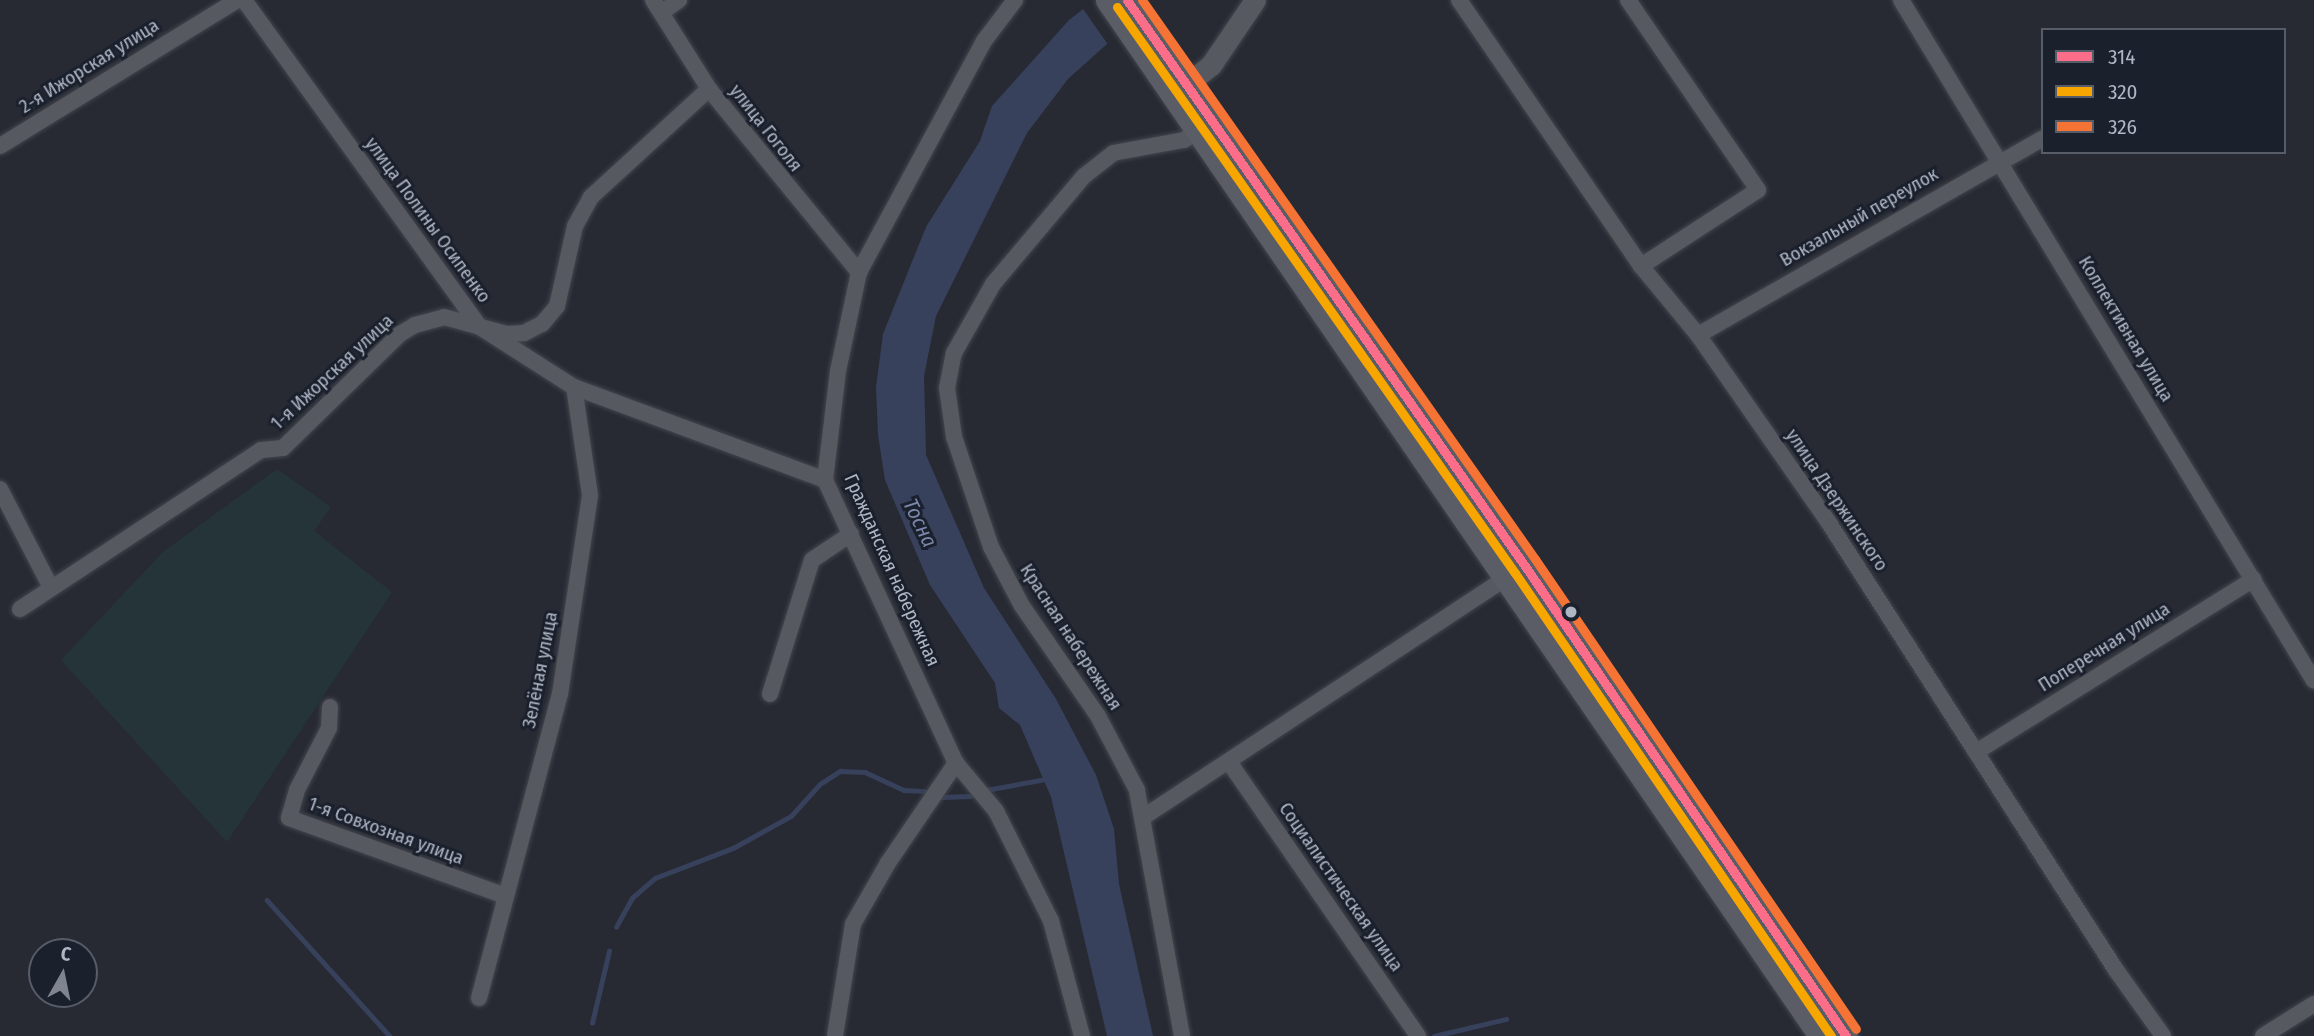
<!DOCTYPE html>
<meta charset="utf-8">
<style>
body{margin:0}
#map{position:relative;width:2314px;height:1036px;overflow:hidden;background:#272a33;font-family:"Fira Sans Condensed",sans-serif}
div>[style]{position:absolute}
.green>*{inset:0;background:#253439}
.water>*{inset:0;background:#37415c}
.pier>*{inset:0;background:#272a33}
.stream>*{height:4.5px;margin:-2.25px;padding:0 2.25px;transform-origin:2.25px;border-radius:2.25px;background:#37415c}
.roads{filter:drop-shadow(0 0 2px #43454c) drop-shadow(0 0 2px #43454c)}
.minor>*{height:16px;margin:-8px;padding:0 8px;transform-origin:8px;border-radius:8px;background:#575961}
.tertiary>*{height:21px;margin:-10.5px;padding:0 10.5px;transform-origin:10.5px;border-radius:10.5px;background:#575961}
.secondary>*{height:23px;margin:-11.5px;padding:0 11.5px;transform-origin:11.5px;border-radius:11.5px;background:#5a5d66}
.bus-1>*{height:9px;margin:-4.5px;padding:0 4.5px;transform-origin:4.5px;border-radius:4.5px;background:#fb6d88}
.bus-2>*{height:9px;margin:-4.5px;padding:0 4.5px;transform-origin:4.5px;border-radius:4.5px;background:#f7a600}
.bus-3>*{height:9px;margin:-4.5px;padding:0 4.5px;transform-origin:4.5px;border-radius:4.5px;background:#f57335}
.dots>*{width:19px;height:19px;translate:-50% -50%;box-sizing:border-box;border:4px solid #1b202d;border-radius:50%}
span{translate:-50% -50%;white-space:nowrap;text-align:center;line-height:1.15;-webkit-text-stroke:6px #1b202d;paint-order:stroke}
.street-label{font-size:19px;color:#b0b5c4}
.water-label{font-size:21px;color:#7a87ab;font-style:italic}
.legend{position:absolute;left:2041px;top:28px;width:245px;height:126px;box-sizing:border-box;background:#1b202d;border:2px solid #575c69;margin:0;padding:9px 12px;list-style:none;font-size:21px;color:#b0b5c4}
.legend li{display:flex;align-items:center;gap:14px;height:35px}
.legend b{width:35px;border:2px solid #575c69}
.north{position:absolute;left:28px;top:938px;width:70px;height:70px;box-sizing:border-box;background:#1b202d;border:2px solid #575c69;border-radius:50%;rotate:9deg;font-size:19px;font-weight:700;line-height:28px;text-align:center;color:#b0b5c4}
.north::after{content:'';display:block;margin:auto;width:24px;height:32px;background:#808491;clip-path:polygon(50% 0,100% 100%,50% 72%,0 100%)}
</style>
<div id="map">
<div class="green">
<i style="clip-path:polygon(277px 469px,331px 507px,314px 531px,392px 592px,227px 842px,61px 660px,163px 552px)"></i>
</div>
<div class="water">
<i style="clip-path:polygon(1095px 0,1156px 0,1068px 79px,1027px 133px,936px 316px,924px 376px,926px 455px,984px 588px,1056px 699px,1096px 775px,1114px 829px,1119px 884px,1153px 1036px,1107px 1036px,1051px 797px,1020px 725px,999px 708px,995px 683px,930px 585px,885px 480px,878px 435px,876px 387px,883px 334px,926px 227px,980px 141px,992px 106px,1069px 20px)"></i>
</div>
<div class="pier">
<i style="clip-path:polygon(1089px 0,1157px 0,1159px 3px,1109px 46px,1081px 6px)"></i>
</div>
<div class="stream">
<i style="left:986px;top:790px;width:61px;rotate:-10.4deg"></i>
<i style="left:941px;top:797px;width:29px;rotate:-2deg"></i>
<i style="left:267px;top:900px;width:183px;rotate:47.9deg"></i>
<i style="left:616px;top:927px;width:33px;rotate:-61deg"></i>
<i style="left:632px;top:898px;width:30px;rotate:-41deg"></i>
<i style="left:655px;top:878px;width:84px;rotate:-21deg"></i>
<i style="left:733px;top:848px;width:66px;rotate:-28.9deg"></i>
<i style="left:791px;top:816px;width:43px;rotate:-47.8deg"></i>
<i style="left:820px;top:784px;width:24px;rotate:-33deg"></i>
<i style="left:840px;top:771px;width:25px;rotate:2deg"></i>
<i style="left:865px;top:772px;width:43px;rotate:24.8deg"></i>
<i style="left:904px;top:790px;width:21px;rotate:3deg"></i>
<i style="left:592px;top:1023px;width:74px;rotate:-76.7deg"></i>
<i style="left:1434px;top:1036px;width:74px;rotate:-13.3deg"></i>
</div>
<div class="roads">
<div class="minor">
<i style="left:244px;top:0;width:403px;rotate:54.2deg"></i>
<i style="left:480px;top:327px;width:112px;rotate:32.6deg"></i>
<i style="left:574px;top:387px;width:268px;rotate:20.3deg"></i>
<i style="left:653px;top:0;width:105px;rotate:57.8deg"></i>
<i style="left:709px;top:89px;width:237px;rotate:50.7deg"></i>
<i style="left:1015px;top:0;width:51px;rotate:127.1deg"></i>
<i style="left:984px;top:41px;width:263px;rotate:118.4deg"></i>
<i style="left:859px;top:272px;width:101px;rotate:102deg"></i>
<i style="left:838px;top:371px;width:110px;rotate:96.8deg"></i>
<i style="left:825px;top:480px;width:312px;rotate:65.2deg"></i>
<i style="left:956px;top:763px;width:62px;rotate:50.2deg"></i>
<i style="left:996px;top:811px;width:123px;rotate:63.4deg"></i>
<i style="left:1051px;top:921px;width:119px;rotate:74.9deg"></i>
<i style="left:1459px;top:0;width:322px;rotate:55.6deg"></i>
<i style="left:1641px;top:266px;width:89px;rotate:50.4deg"></i>
<i style="left:1698px;top:335px;width:229px;rotate:55.1deg"></i>
<i style="left:1829px;top:523px;width:531px;rotate:57.3deg"></i>
<i style="left:2116px;top:970px;width:81px;rotate:54.5deg"></i>
<i style="left:1628px;top:0;width:230px;rotate:55.6deg"></i>
<i style="left:1758px;top:190px;width:140px;rotate:147deg"></i>
<i style="left:1901px;top:0;width:796px;rotate:58.76deg"></i>
<i style="left:662px;top:12px;width:21px;rotate:-35deg"></i>
<i style="left:0;top:146px;width:278px;rotate:-31.6deg"></i>
<i style="left:1698px;top:335px;width:397px;rotate:-29.7deg"></i>
<i style="left:0;top:489px;width:109px;rotate:62.7deg"></i>
<i style="left:20px;top:609px;width:289px;rotate:-33.4deg"></i>
<i style="left:261px;top:450px;width:22px;rotate:-5deg"></i>
<i style="left:283px;top:448px;width:163px;rotate:-44.3deg"></i>
<i style="left:400px;top:334px;width:17px;rotate:-31deg"></i>
<i style="left:415px;top:325px;width:30px;rotate:-15deg"></i>
<i style="left:444px;top:317px;width:65px;rotate:15.1deg"></i>
<i style="left:507px;top:334px;width:17px;rotate:-3deg"></i>
<i style="left:524px;top:333px;width:20px;rotate:-27deg"></i>
<i style="left:542px;top:324px;width:23px;rotate:-50deg"></i>
<i style="left:557px;top:306px;width:82px;rotate:-77.3deg"></i>
<i style="left:575px;top:226px;width:33px;rotate:-61deg"></i>
<i style="left:591px;top:197px;width:160px;rotate:-42.5deg"></i>
<i style="left:770px;top:694px;width:140px;rotate:-72.6deg"></i>
<i style="left:812px;top:560px;width:47px;rotate:-33.7deg"></i>
<i style="left:330px;top:707px;width:21px;rotate:93deg"></i>
<i style="left:329px;top:728px;width:70px;rotate:117.3deg"></i>
<i style="left:297px;top:790px;width:29px;rotate:106deg"></i>
<i style="left:289px;top:818px;width:227px;rotate:19.8deg"></i>
<i style="left:1976px;top:752px;width:327px;rotate:-31.9deg"></i>
<i style="left:1229px;top:762px;width:333px;rotate:55.4deg"></i>
<i style="left:1145px;top:816px;width:442px;rotate:-33.4deg"></i>
<i style="left:479px;top:998px;width:315px;rotate:-75.1deg"></i>
<i style="left:560px;top:694px;width:201px;rotate:-81.4deg"></i>
<i style="left:590px;top:495px;width:109px;rotate:-98.4deg"></i>
<i style="left:835px;top:1036px;width:113px;rotate:-80.9deg"></i>
<i style="left:853px;top:924px;width:70px;rotate:-60.2deg"></i>
<i style="left:888px;top:863px;width:121px;rotate:-55.8deg"></i>
<i style="left:1182px;top:1036px;width:250px;rotate:-100.4deg"></i>
<i style="left:1137px;top:790px;width:84px;rotate:-117.8deg"></i>
<i style="left:1098px;top:716px;width:134px;rotate:-124.6deg"></i>
<i style="left:1022px;top:606px;width:67px;rotate:-117.7deg"></i>
<i style="left:991px;top:547px;width:116px;rotate:-108.6deg"></i>
<i style="left:954px;top:437px;width:49px;rotate:-98.1deg"></i>
<i style="left:947px;top:388px;width:36px;rotate:-79deg"></i>
<i style="left:954px;top:353px;width:79px;rotate:-60.5deg"></i>
<i style="left:993px;top:284px;width:141px;rotate:-49.9deg"></i>
<i style="left:1084px;top:176px;width:37px;rotate:-38deg"></i>
<i style="left:1113px;top:153px;width:72px;rotate:-10.4deg"></i>
<i style="left:1184px;top:140px;width:18px;rotate:-34deg"></i>
<i style="left:2263px;top:1036px;width:60px;rotate:-32.1deg"></i>
</div>
<div class="tertiary">
<i style="left:1174px;top:94px;width:47px;rotate:-38.1deg"></i>
<i style="left:1211px;top:65px;width:78px;rotate:-55.9deg"></i>
</div>
<div class="secondary">
<i style="left:1107px;top:0;width:1258px;rotate:55.46deg"></i>
<i style="left:1127px;top:0;width:692px;rotate:54.89deg"></i>
<i style="left:1525px;top:566px;width:569px;rotate:55.67deg"></i>
</div>
</div>
<div class="bus-1">
<i style="left:1127px;top:0;width:692px;rotate:54.89deg"></i>
<i style="left:1525px;top:566px;width:569px;rotate:55.67deg"></i>
</div>
<div class="bus-2">
<i style="left:1117px;top:7px;width:692px;rotate:54.89deg"></i>
<i style="left:1515px;top:573px;width:561px;rotate:55.69deg"></i>
</div>
<div class="bus-3">
<i style="left:1142px;top:0;width:683px;rotate:54.89deg"></i>
<i style="left:1535px;top:559px;width:569px;rotate:55.67deg"></i>
</div>
<div class="dots">
<i style="left:1571px;top:612px;background:#b0b5c4"></i>
</div>
<div class="street-label">
<span style="left:89px;top:66px;rotate:-32deg">2-я Ижорская улица</span>
<span style="left:766px;top:128px;rotate:52deg">улица Гоголя</span>
<span style="left:1859px;top:217px;rotate:-30deg">Вокзальный переулок</span>
<span style="left:428px;top:220px;rotate:54deg">улица Полины Осипенко</span>
<span style="left:2126px;top:329px;rotate:59deg">Коллективная улица</span>
<span style="left:332px;top:372px;rotate:-43deg">1-я Ижорская улица</span>
<span style="left:1837px;top:500px;rotate:56deg">улица Дзержинского</span>
<span style="left:892px;top:570px;rotate:66deg">Гражданская набережная</span>
<span style="left:1071px;top:637px;rotate:57deg">Красная набережная</span>
<span style="left:2104px;top:647px;rotate:-32deg">Поперечная улица</span>
<span style="left:540px;top:670px;rotate:-79deg">Зелёная улица</span>
<span style="left:386px;top:831px;rotate:20deg">1-я Совхозная улица</span>
<span style="left:1341px;top:887px;rotate:55deg">Социалистическая улица</span>
</div>
<div class="water-label">
<span style="left:920px;top:523px;rotate:64deg">Тосна</span>
</div>
<ul class="legend">
<li><b style="height:9px;background:#fb6d88"></b>314</li>
<li><b style="height:9px;background:#f7a600"></b>320</li>
<li><b style="height:9px;background:#f57335"></b>326</li>
</ul>
<div class="north">С</div>
</div>
